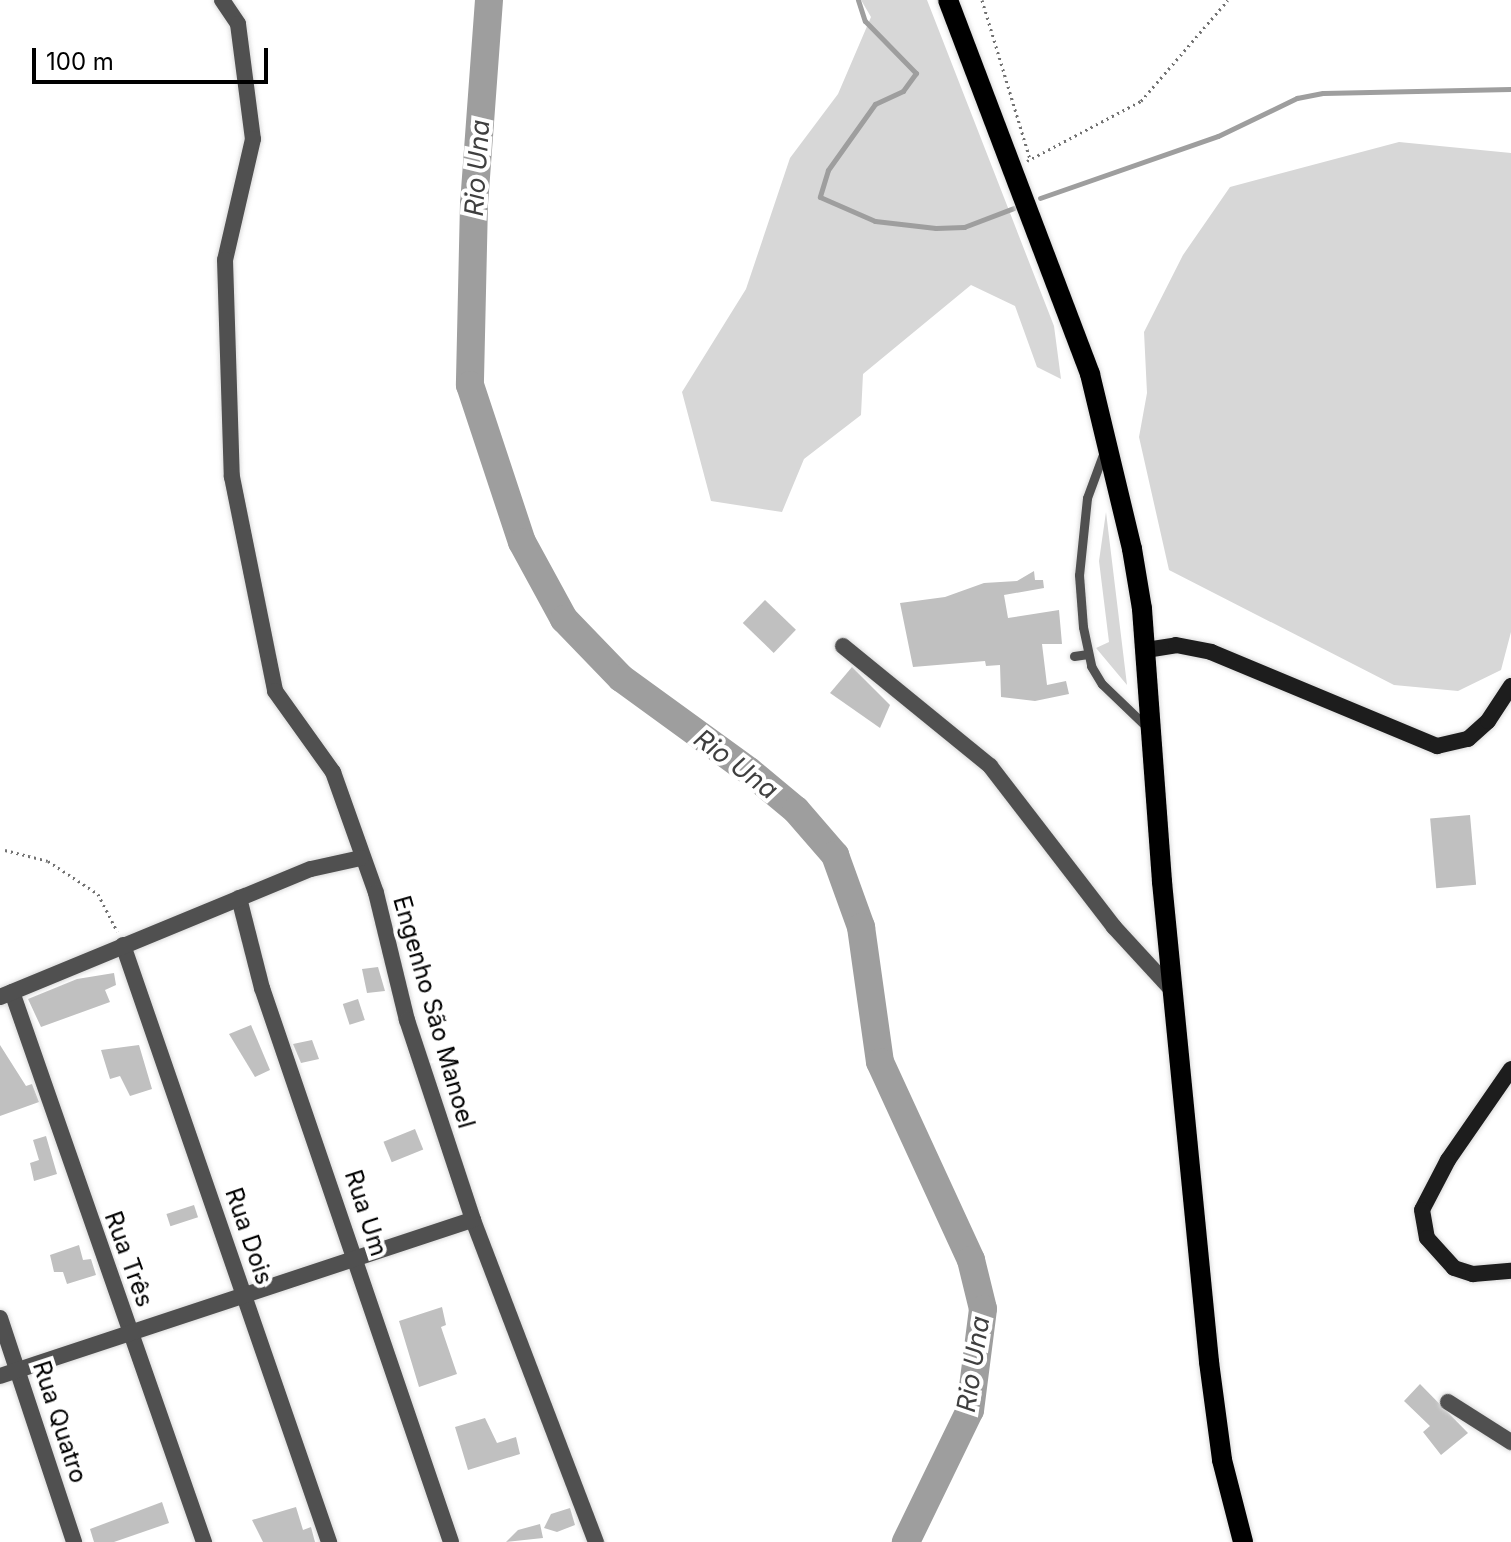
<!DOCTYPE html>
<meta charset="utf-8">
<style>
body{margin:0}
#map{position:relative;width:1511px;height:1542px;overflow:hidden;background:#fff;font-family:Inter,sans-serif}
div>[style]{position:absolute}
.green>*{inset:0;background:#d7d7d7}
.stream>*{height:5px;margin:-2.5px;padding:0 2.5px;transform-origin:2.5px;border-radius:2.5px;background:#9e9e9e}
.river>*{height:28px;margin:-14px;padding:0 14px;transform-origin:14px;border-radius:14px;background:#9e9e9e}
.building>*{inset:0;background:#c0c0c0;transform-origin:0 0}
.path>*{height:3px;margin-top:-1.5px;transform-origin:0;background:repeating-linear-gradient(90deg,#727272 0 2px,transparent 0 6px)}
.roads{filter:drop-shadow(0 0 2px #dbdbdb) drop-shadow(0 0 2px #dbdbdb)}
.lane>*{height:9px;margin:-4.5px;padding:0 4.5px;transform-origin:4.5px;border-radius:4.5px;background:#505050}
.street>*{height:16px;margin:-8px;padding:0 8px;transform-origin:8px;border-radius:8px;background:#505050}
.secondary>*{height:16px;margin:-8px;padding:0 8px;transform-origin:8px;border-radius:8px;background:#1d1d1d}
.primary>*{height:20px;margin:-10px;padding:0 10px;transform-origin:10px;border-radius:10px;background:#000}
span{translate:-50% -50%;white-space:nowrap;text-align:center;line-height:1.15;-webkit-text-stroke:8px #fff;paint-order:stroke}
.street-label{font-size:24px;color:#000}
.water-label{font-size:26px;color:#3f3f3f;font-style:italic}
.scale{position:absolute;left:32px;top:48px;width:236px;height:36px;box-sizing:border-box;border:4px solid #000;border-top:0;padding-left:10px;font-size:24px;line-height:28px;white-space:nowrap;color:#000;-webkit-text-stroke:6px #fff;paint-order:stroke}
</style>
<div id="map">
<div class="green">
<i style="clip-path:polygon(861px 0,927px 0,1054px 326px,1061px 379px,1037px 367px,1015px 306px,971px 285px,863px 374px,861px 415px,804px 459px,782px 512px,711px 501px,682px 392px,746px 289px,790px 158px,838px 94px,871px 17px)"></i>
<i style="clip-path:polygon(1399px 142px,1511px 153px,1511px 632px,1501px 670px,1458px 691px,1394px 685px,1169px 570px,1139px 437px,1147px 393px,1144px 332px,1183px 255px,1230px 187px)"></i>
<i style="clip-path:polygon(1106px 512px,1127px 685px,1096px 648px,1109px 642px,1099px 561px)"></i>
</div>
<div class="stream">
<i style="left:858px;top:0;width:22px;rotate:72deg"></i>
<i style="left:865px;top:21px;width:73px;rotate:45.6deg"></i>
<i style="left:916px;top:73px;width:22px;rotate:126deg"></i>
<i style="left:903px;top:91px;width:31px;rotate:155deg"></i>
<i style="left:875px;top:104px;width:81px;rotate:125.5deg"></i>
<i style="left:828px;top:170px;width:28px;rotate:107deg"></i>
<i style="left:820px;top:197px;width:60px;rotate:23.6deg"></i>
<i style="left:875px;top:221px;width:61px;rotate:6.5deg"></i>
<i style="left:936px;top:228px;width:28px;rotate:-2deg"></i>
<i style="left:964px;top:227px;width:53px;rotate:-20.8deg"></i>
<i style="left:1040px;top:198px;width:188px;rotate:-19.2deg"></i>
<i style="left:1218px;top:136px;width:88px;rotate:-25.7deg"></i>
<i style="left:1297px;top:98px;width:26px;rotate:-11deg"></i>
<i style="left:1323px;top:93px;width:188px;rotate:-1.2deg"></i>
</div>
<div class="river">
<i style="left:489px;top:0;width:204px;rotate:94.2deg"></i>
<i style="left:474px;top:203px;width:182px;rotate:91.3deg"></i>
<i style="left:470px;top:385px;width:165px;rotate:71.7deg"></i>
<i style="left:522px;top:542px;width:88px;rotate:61.4deg"></i>
<i style="left:564px;top:619px;width:82px;rotate:46deg"></i>
<i style="left:621px;top:678px;width:158px;rotate:36deg"></i>
<i style="left:749px;top:771px;width:61px;rotate:39.7deg"></i>
<i style="left:796px;top:810px;width:60px;rotate:49.1deg"></i>
<i style="left:835px;top:855px;width:77px;rotate:70.1deg"></i>
<i style="left:861px;top:927px;width:136px;rotate:82deg"></i>
<i style="left:880px;top:1062px;width:218px;rotate:65.3deg"></i>
<i style="left:971px;top:1260px;width:50px;rotate:76.2deg"></i>
<i style="left:983px;top:1309px;width:102px;rotate:97.3deg"></i>
<i style="left:970px;top:1410px;width:147px;rotate:115.9deg"></i>
</div>
<div class="building">
<i style="clip-path:polygon(1034px 571px,1035px 580px,1043px 580px,1044px 588px,1004px 595px,1008px 618px,1059px 610px,1062px 644px,1042px 644px,1047px 685px,1066px 681px,1069px 694px,1035px 701px,1001px 697px,1000px 665px,986px 666px,985px 661px,913px 667px,900px 603px,945px 597px,984px 583px,1017px 581px)"></i>
<i style="left:765px;top:600px;width:43px;height:32px;rotate:44deg"></i>
<i style="clip-path:polygon(852px 667px,890px 705px,880px 728px,830px 693px)"></i>
<i style="left:1470px;top:815px;width:70px;height:40px;rotate:85deg"></i>
<i style="clip-path:polygon(378px 967px,385px 991px,367px 993px,362px 969px)"></i>
<i style="clip-path:polygon(114px 973px,116px 985px,105px 990px,110px 1002px,41px 1027px,28px 999px,77px 979px)"></i>
<i style="left:358px;top:999px;width:22px;height:16px;rotate:72deg"></i>
<i style="clip-path:polygon(251px 1025px,270px 1070px,255px 1077px,229px 1034px)"></i>
<i style="clip-path:polygon(312px 1040px,319px 1059px,301px 1063px,293px 1044px)"></i>
<i style="clip-path:polygon(0 1045px,26px 1086px,32px 1084px,39px 1102px,0 1116px)"></i>
<i style="clip-path:polygon(139px 1045px,152px 1089px,130px 1096px,120px 1076px,110px 1079px,101px 1050px)"></i>
<i style="left:415px;top:1129px;width:22px;height:34px;rotate:68deg"></i>
<i style="clip-path:polygon(46px 1136px,57px 1174px,34px 1181px,30px 1163px,39px 1160px,33px 1140px)"></i>
<i style="left:194px;top:1205px;width:13px;height:29px;rotate:72deg"></i>
<i style="clip-path:polygon(79px 1245px,83px 1260px,91px 1259px,96px 1275px,67px 1284px,63px 1272px,54px 1272px,50px 1255px)"></i>
<i style="clip-path:polygon(442px 1307px,446px 1325px,441px 1327px,457px 1374px,419px 1387px,399px 1321px)"></i>
<i style="clip-path:polygon(1420px 1384px,1468px 1433px,1441px 1455px,1423px 1432px,1430px 1426px,1404px 1401px)"></i>
<i style="clip-path:polygon(485px 1418px,497px 1443px,516px 1437px,520px 1454px,468px 1470px,455px 1427px)"></i>
<i style="clip-path:polygon(162px 1502px,169px 1523px,114px 1542px,94px 1542px,90px 1529px)"></i>
<i style="clip-path:polygon(296px 1507px,303px 1530px,311px 1527px,315px 1542px,263px 1542px,252px 1520px)"></i>
<i style="clip-path:polygon(570px 1508px,575px 1525px,557px 1532px,544px 1528px,551px 1514px)"></i>
<i style="clip-path:polygon(540px 1524px,543px 1538px,506px 1542px,518px 1530px)"></i>
</div>
<div class="path">
<i style="left:982px;top:0;width:166px;rotate:73.2deg"></i>
<i style="left:1027px;top:161px;width:129px;rotate:-27.8deg"></i>
<i style="left:1141px;top:101px;width:133px;rotate:-49.3deg"></i>
<i style="left:5px;top:850px;width:44px;rotate:14.3deg"></i>
<i style="left:48px;top:861px;width:60px;rotate:33.4deg"></i>
<i style="left:98px;top:894px;width:42px;rotate:62.8deg"></i>
</div>
<div class="roads">
<div class="lane">
<i style="left:1105px;top:449px;width:52px;rotate:110.2deg"></i>
<i style="left:1087px;top:498px;width:77px;rotate:95.9deg"></i>
<i style="left:1079px;top:575px;width:52px;rotate:85.6deg"></i>
<i style="left:1083px;top:627px;width:40px;rotate:78deg"></i>
<i style="left:1091px;top:666px;width:21px;rotate:59deg"></i>
<i style="left:1102px;top:684px;width:65px;rotate:43.8deg"></i>
<i style="left:1074px;top:656px;width:14px;rotate:-8deg"></i>
</div>
<div class="street">
<i style="left:222px;top:0;width:29px;rotate:56deg"></i>
<i style="left:238px;top:24px;width:116px;rotate:82.6deg"></i>
<i style="left:253px;top:139px;width:124px;rotate:103deg"></i>
<i style="left:225px;top:260px;width:217px;rotate:88.2deg"></i>
<i style="left:232px;top:477px;width:218px;rotate:78.6deg"></i>
<i style="left:275px;top:691px;width:100px;rotate:54.4deg"></i>
<i style="left:333px;top:772px;width:128px;rotate:70.4deg"></i>
<i style="left:376px;top:893px;width:131px;rotate:76.3deg"></i>
<i style="left:407px;top:1020px;width:211px;rotate:71.7deg"></i>
<i style="left:473px;top:1220px;width:345px;rotate:69.1deg"></i>
<i style="left:843px;top:646px;width:190px;rotate:39.2deg"></i>
<i style="left:990px;top:766px;width:203px;rotate:52.4deg"></i>
<i style="left:1114px;top:927px;width:86px;rotate:47.4deg"></i>
<i style="left:239px;top:898px;width:93px;rotate:75.7deg"></i>
<i style="left:262px;top:988px;width:585px;rotate:71.16deg"></i>
<i style="left:123px;top:945px;width:632px;rotate:70.96deg"></i>
<i style="left:12px;top:992px;width:583px;rotate:70.76deg"></i>
<i style="left:0;top:997px;width:336px;rotate:-22.4deg"></i>
<i style="left:311px;top:869px;width:51px;rotate:-12.4deg"></i>
<i style="left:0;top:1318px;width:236px;rotate:71.7deg"></i>
<i style="left:0;top:1376px;width:498px;rotate:-18.3deg"></i>
<i style="left:1448px;top:1402px;width:75px;rotate:32.4deg"></i>
</div>
<div class="secondary">
<i style="left:1146px;top:650px;width:30px;rotate:-9deg"></i>
<i style="left:1176px;top:645px;width:36px;rotate:11deg"></i>
<i style="left:1211px;top:652px;width:245px;rotate:22.6deg"></i>
<i style="left:1437px;top:746px;width:32px;rotate:-13deg"></i>
<i style="left:1468px;top:739px;width:27px;rotate:-42deg"></i>
<i style="left:1488px;top:721px;width:42px;rotate:-56.7deg"></i>
<i style="left:1511px;top:1069px;width:111px;rotate:124.7deg"></i>
<i style="left:1448px;top:1160px;width:56px;rotate:117.5deg"></i>
<i style="left:1422px;top:1210px;width:28px;rotate:80deg"></i>
<i style="left:1427px;top:1238px;width:40px;rotate:48deg"></i>
<i style="left:1454px;top:1268px;width:20px;rotate:18deg"></i>
<i style="left:1473px;top:1274px;width:38px;rotate:-5deg"></i>
</div>
<div class="primary">
<i style="left:948px;top:0;width:400px;rotate:69.2deg"></i>
<i style="left:1090px;top:374px;width:180px;rotate:76.5deg"></i>
<i style="left:1132px;top:549px;width:61px;rotate:80.5deg"></i>
<i style="left:1142px;top:609px;width:274px;rotate:85.8deg"></i>
<i style="left:1162px;top:882px;width:482px;rotate:84.4deg"></i>
<i style="left:1209px;top:1362px;width:99px;rotate:82.4deg"></i>
<i style="left:1222px;top:1460px;width:85px;rotate:75.6deg"></i>
</div>
</div>
<div class="street-label">
<span style="left:434px;top:1012px;rotate:74deg">Engenho São Manoel</span>
<span style="left:366px;top:1213px;rotate:72deg">Rua Um</span>
<span style="left:249px;top:1236px;rotate:71deg">Rua Dois</span>
<span style="left:129px;top:1259px;rotate:70deg">Rua Três</span>
<span style="left:60px;top:1422px;rotate:72deg">Rua Quatro</span>
</div>
<div class="water-label">
<span style="left:477px;top:168px;rotate:-86deg">Rio Una</span>
<span style="left:736px;top:764px;rotate:37deg">Rio Una</span>
<span style="left:973px;top:1364px;rotate:-81deg">Rio Una</span>
</div>
<div class="scale">100 m</div>
</div>
